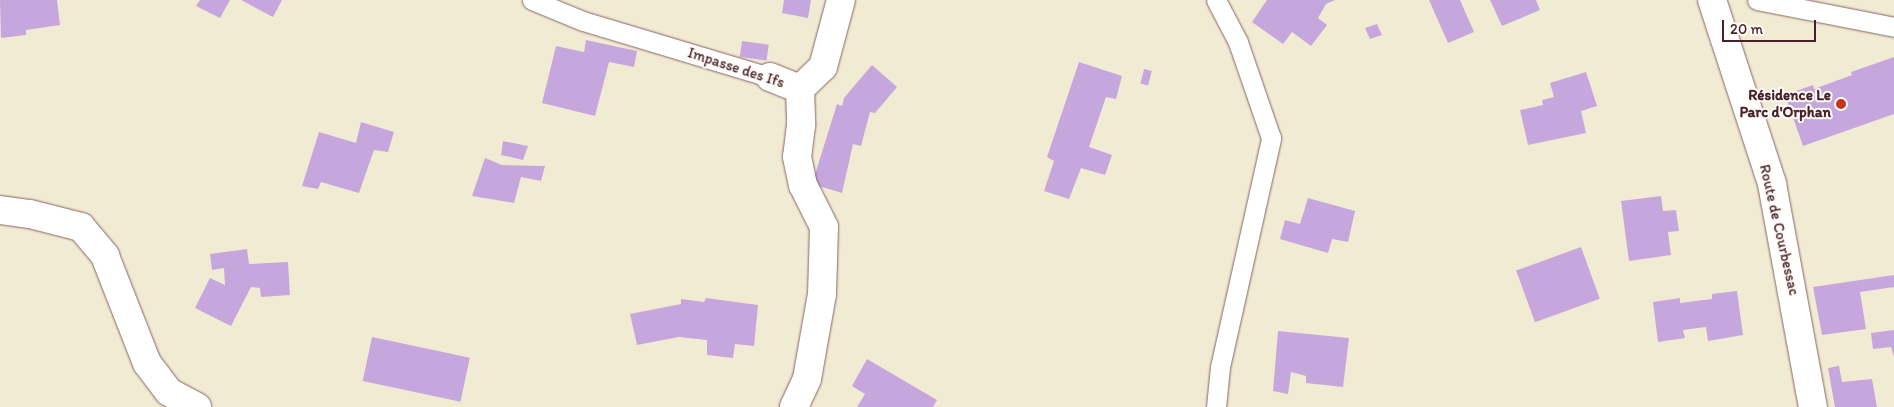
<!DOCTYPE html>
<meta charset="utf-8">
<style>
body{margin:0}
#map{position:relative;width:1894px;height:407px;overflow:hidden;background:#f2ebd3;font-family:Itim,sans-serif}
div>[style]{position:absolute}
.building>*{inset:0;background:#c6a7dd;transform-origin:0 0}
.roads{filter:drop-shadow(0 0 1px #856666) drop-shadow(0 0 1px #856666)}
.lane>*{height:19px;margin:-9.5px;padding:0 9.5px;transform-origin:9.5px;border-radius:9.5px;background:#fff}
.street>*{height:28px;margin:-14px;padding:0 14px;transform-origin:14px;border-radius:14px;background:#fff}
.secondary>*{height:28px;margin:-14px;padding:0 14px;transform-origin:14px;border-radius:14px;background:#fff}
.dots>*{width:14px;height:14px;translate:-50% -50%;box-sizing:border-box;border:2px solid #fdfcf7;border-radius:50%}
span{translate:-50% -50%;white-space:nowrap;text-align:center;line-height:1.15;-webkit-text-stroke:4px #fdfcf7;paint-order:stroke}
.street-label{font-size:15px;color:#4a1f2b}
.poi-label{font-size:15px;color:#4a1f2b;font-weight:700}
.right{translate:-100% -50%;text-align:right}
.scale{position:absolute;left:1722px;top:20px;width:94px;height:22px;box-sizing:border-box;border:2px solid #4a1f2b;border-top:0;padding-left:6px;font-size:15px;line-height:18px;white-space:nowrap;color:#4a1f2b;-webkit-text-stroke:4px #fdfcf7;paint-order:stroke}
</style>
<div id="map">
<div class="building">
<i style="clip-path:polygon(0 0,57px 0,60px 25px,26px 30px,26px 35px,1px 38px)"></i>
<i style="clip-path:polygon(200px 0,230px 0,220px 18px,196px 6px)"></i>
<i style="clip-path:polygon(241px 0,282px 0,273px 17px)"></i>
<i style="clip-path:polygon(784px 0,811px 0,808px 18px,782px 13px)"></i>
<i style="clip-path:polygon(1267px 0,1335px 0,1326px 4px,1318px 18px,1327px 25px,1311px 46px,1292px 32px,1283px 44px,1252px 22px)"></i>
<i style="clip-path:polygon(1429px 0,1460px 0,1474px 32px,1448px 43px)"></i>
<i style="clip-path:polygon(1490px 0,1536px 0,1540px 10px,1502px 26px)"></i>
<i style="clip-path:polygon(1377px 24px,1382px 35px,1370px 39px,1365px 28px)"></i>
<i style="clip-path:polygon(586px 40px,637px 51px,634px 67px,609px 62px,595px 116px,542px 103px,556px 46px,584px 52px)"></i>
<i style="left:742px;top:41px;width:27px;height:16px;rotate:8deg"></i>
<i style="clip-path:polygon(1894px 57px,1894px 114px,1803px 146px,1785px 95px,1813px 85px,1814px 89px,1852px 75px,1851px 72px)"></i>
<i style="clip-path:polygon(1079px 62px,1122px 76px,1116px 99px,1106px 97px,1089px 147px,1112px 155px,1105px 175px,1081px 168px,1069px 199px,1044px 191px,1054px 161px,1047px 157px)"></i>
<i style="clip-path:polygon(872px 65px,897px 87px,875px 113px,870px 112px,861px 146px,853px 144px,842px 193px,812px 184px,837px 104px,842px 106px,844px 98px)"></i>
<i style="left:1144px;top:69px;width:8px;height:15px;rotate:14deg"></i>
<i style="clip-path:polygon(1586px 72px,1597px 106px,1581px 111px,1586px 133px,1528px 145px,1520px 110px,1543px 105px,1542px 100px,1554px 97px,1550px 83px)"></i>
<i style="clip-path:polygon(361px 122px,394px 132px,388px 152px,374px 150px,359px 193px,321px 182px,318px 189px,302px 186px,319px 132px,356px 143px)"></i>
<i style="clip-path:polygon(503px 141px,528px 146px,523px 160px,501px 155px)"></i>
<i style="clip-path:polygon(485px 158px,502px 165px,545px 166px,541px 181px,521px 177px,514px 203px,472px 196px)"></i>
<i style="clip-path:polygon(1661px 196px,1663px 211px,1676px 210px,1679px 231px,1668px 232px,1671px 255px,1629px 261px,1621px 201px)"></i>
<i style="clip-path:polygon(1308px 198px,1355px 211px,1348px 242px,1332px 239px,1328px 253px,1280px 239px,1285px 220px,1300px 224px)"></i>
<i style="left:1581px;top:247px;width:55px;height:69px;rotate:70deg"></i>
<i style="clip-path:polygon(247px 249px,249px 264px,288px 262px,290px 295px,261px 297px,260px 288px,251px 287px,231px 326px,195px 308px,210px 278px,225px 285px,224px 268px,212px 270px,210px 254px)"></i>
<i style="clip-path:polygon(1894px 275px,1894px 287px,1860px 292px,1866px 329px,1822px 335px,1813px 287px)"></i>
<i style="clip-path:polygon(1737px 291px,1743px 335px,1708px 341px,1706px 327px,1683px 330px,1685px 338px,1658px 342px,1653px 302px,1680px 298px,1680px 303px,1712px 299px,1712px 294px)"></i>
<i style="clip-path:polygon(706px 298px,758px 305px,754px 346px,735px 344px,733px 358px,707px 355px,707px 340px,679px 337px,637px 345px,630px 314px,681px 304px,681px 299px,704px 302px)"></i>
<i style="clip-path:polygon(1894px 330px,1894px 357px,1891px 347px,1873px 349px,1871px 333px)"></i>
<i style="clip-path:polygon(1278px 331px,1349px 338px,1343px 387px,1306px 383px,1306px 376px,1291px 372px,1288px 394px,1273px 391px)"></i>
<i style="left:372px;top:337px;width:100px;height:45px;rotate:12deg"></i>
<i style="clip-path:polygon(867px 359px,937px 400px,933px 407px,857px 407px,865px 394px,852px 386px)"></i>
<i style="clip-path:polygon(1839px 366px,1842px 382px,1872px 379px,1877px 407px,1835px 407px,1828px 368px)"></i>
</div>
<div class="roads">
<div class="lane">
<i style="left:532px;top:0;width:55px;rotate:22.4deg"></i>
<i style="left:583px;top:21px;width:195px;rotate:16.7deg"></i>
<i style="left:1757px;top:0;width:140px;rotate:11.1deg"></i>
<i style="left:1216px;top:407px;width:40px;rotate:-84.3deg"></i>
<i style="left:1220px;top:367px;width:235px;rotate:-77.4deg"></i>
<i style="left:1271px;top:138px;width:102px;rotate:-109deg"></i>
<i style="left:1238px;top:42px;width:47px;rotate:-117.6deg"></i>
</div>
<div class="street">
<i style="left:770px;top:77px;width:32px;rotate:22deg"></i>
<i style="left:800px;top:89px;width:36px;rotate:88deg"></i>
<i style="left:801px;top:125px;width:32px;rotate:97deg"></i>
<i style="left:797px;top:157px;width:29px;rotate:78deg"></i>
<i style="left:803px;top:185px;width:47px;rotate:63.4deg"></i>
<i style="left:824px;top:227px;width:67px;rotate:91.7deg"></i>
<i style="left:822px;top:294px;width:86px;rotate:100deg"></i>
<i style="left:807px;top:379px;width:31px;rotate:115deg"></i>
<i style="left:800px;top:89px;width:32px;rotate:-44deg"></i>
<i style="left:823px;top:67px;width:69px;rotate:-75deg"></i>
<i style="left:0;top:210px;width:30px;rotate:8deg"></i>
<i style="left:30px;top:214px;width:53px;rotate:14.3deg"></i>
<i style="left:81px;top:227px;width:38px;rotate:50deg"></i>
<i style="left:105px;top:256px;width:115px;rotate:68.6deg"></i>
<i style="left:147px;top:363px;width:36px;rotate:53deg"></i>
<i style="left:169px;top:392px;width:32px;rotate:28deg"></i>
</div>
<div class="secondary">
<i style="left:1712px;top:0;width:194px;rotate:71.9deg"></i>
<i style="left:1772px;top:184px;width:227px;rotate:79.6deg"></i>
</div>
</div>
<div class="dots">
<i style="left:1841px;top:104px;background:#c8321e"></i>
</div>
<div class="street-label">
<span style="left:736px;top:68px;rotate:18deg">Impasse des Ifs</span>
<span style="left:1779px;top:230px;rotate:77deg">Route de Courbessac</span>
</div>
<div class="poi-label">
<span class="right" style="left:1831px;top:104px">Résidence Le<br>Parc d'Orphan</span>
</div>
<div class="scale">20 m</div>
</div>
